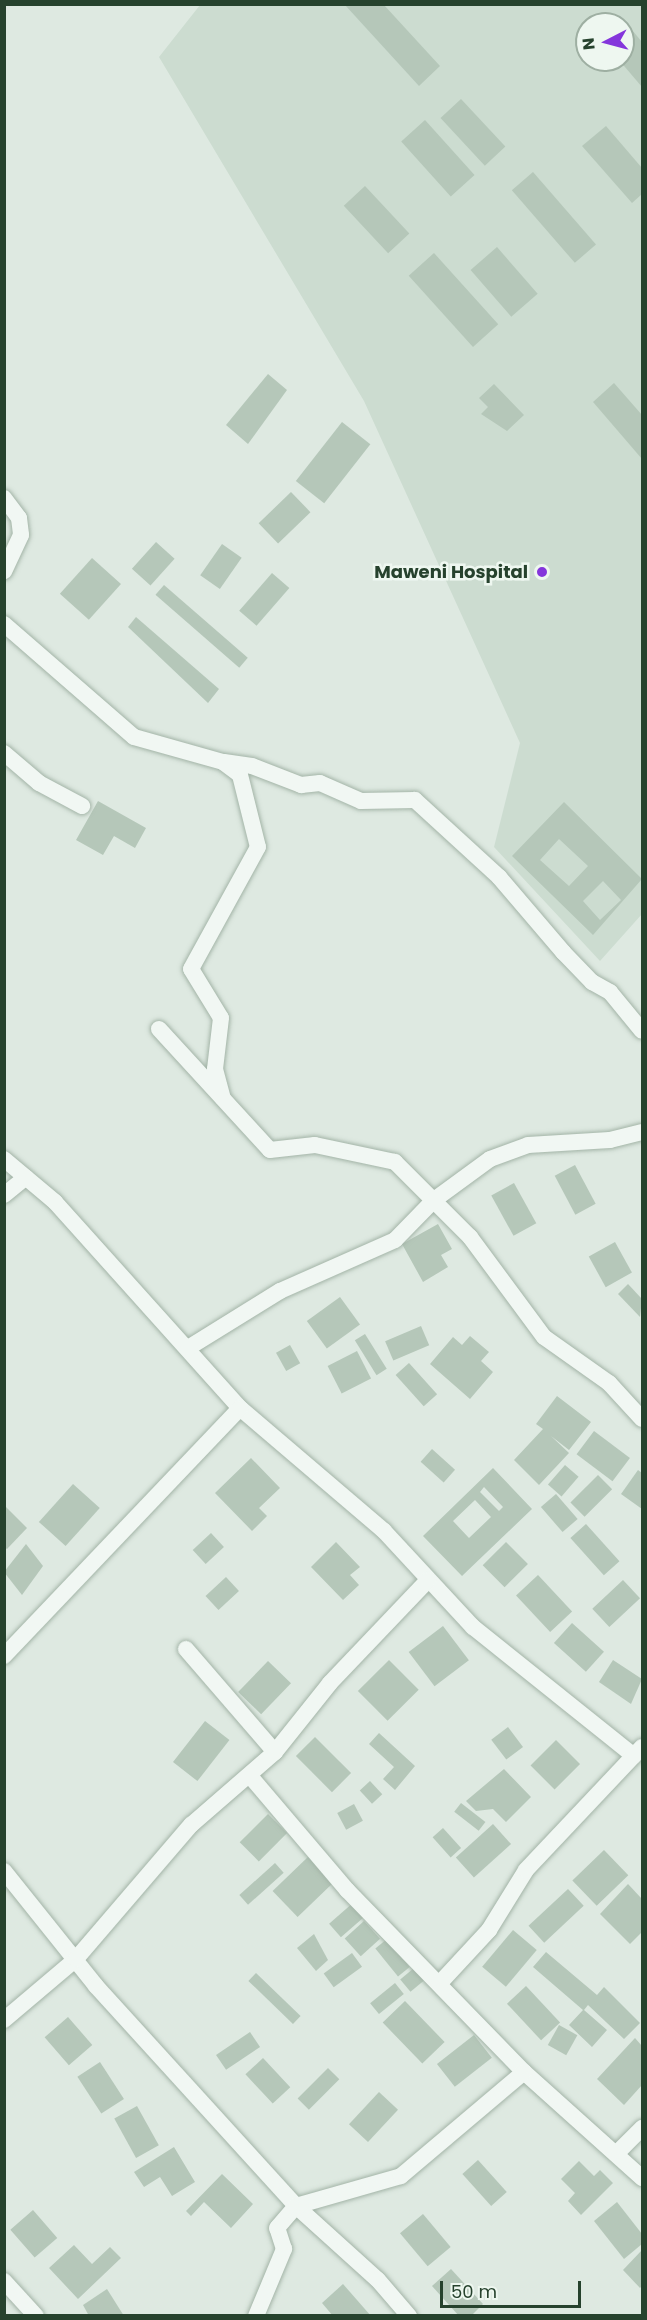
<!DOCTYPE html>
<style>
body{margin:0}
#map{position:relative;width:647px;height:2320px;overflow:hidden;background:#dee9e1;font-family:Poppins,sans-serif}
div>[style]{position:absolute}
.built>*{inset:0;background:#ccdcd0}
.building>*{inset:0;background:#b5c7b9;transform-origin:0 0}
.roads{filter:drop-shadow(0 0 2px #a3b4a7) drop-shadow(0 0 2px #a3b4a7)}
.street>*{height:16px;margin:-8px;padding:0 8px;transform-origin:8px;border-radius:8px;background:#f1f7f3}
.dots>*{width:16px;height:16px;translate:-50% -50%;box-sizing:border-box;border:3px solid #eef7f0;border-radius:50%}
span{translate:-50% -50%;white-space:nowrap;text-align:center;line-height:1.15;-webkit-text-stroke:5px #eef7f0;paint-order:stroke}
.poi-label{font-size:18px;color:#26422d;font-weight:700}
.right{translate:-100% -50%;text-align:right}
.frame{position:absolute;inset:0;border:6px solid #26422d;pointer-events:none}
.north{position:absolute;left:575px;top:12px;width:60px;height:60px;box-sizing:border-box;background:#eef7f0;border:2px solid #9eafa2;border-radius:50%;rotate:264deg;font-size:16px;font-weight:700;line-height:24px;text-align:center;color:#26422d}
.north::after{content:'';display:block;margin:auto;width:21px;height:27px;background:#8436db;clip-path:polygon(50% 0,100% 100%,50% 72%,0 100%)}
.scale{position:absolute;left:440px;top:2281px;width:141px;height:27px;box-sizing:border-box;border:3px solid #26422d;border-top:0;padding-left:8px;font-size:18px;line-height:21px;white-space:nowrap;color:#26422d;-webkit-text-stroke:4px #eef7f0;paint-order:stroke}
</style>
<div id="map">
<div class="built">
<i style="clip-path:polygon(evenodd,200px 5px,642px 5px,642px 914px,600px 961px,494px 847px,520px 743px,364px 401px,159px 57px,200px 5px,587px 24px,623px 24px,623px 60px,587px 60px,587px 24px)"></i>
</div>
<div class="building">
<i style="clip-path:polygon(345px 5px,384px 5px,440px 66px,419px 86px)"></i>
<i style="clip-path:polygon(632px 30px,642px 42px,642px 87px,619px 60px,623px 39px)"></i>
<i style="left:461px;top:99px;width:65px;height:28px;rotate:47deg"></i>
<i style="left:425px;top:120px;width:74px;height:32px;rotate:48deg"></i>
<i style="clip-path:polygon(606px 126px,642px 168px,642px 194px,632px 203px,582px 146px)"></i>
<i style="left:533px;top:172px;width:96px;height:28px;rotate:49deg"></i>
<i style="left:365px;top:186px;width:65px;height:29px;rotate:47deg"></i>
<i style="left:497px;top:247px;width:62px;height:35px;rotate:49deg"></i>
<i style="left:434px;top:253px;width:96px;height:34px;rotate:48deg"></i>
<i style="clip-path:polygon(268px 374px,287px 390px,248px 444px,226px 425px)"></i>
<i style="clip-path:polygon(614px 383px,642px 415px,642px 459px,593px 402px)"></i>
<i style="clip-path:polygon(494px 384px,524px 415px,507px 431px,481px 414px,488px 407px,479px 398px)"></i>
<i style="left:342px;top:422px;width:36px;height:75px;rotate:38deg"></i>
<i style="left:291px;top:492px;width:28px;height:45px;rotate:46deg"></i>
<i style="left:156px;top:542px;width:25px;height:36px;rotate:42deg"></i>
<i style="left:222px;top:544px;width:24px;height:38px;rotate:35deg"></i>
<i style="left:92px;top:558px;width:39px;height:48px;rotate:42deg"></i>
<i style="left:272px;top:573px;width:23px;height:50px;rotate:41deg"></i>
<i style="left:164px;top:585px;width:111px;height:13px;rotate:41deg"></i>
<i style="clip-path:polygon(136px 617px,219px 689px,208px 703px,128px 627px)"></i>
<i style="clip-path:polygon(98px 801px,146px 828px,135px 848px,114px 836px,103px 855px,76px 840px)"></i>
<i style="clip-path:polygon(evenodd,564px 802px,642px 879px,593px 935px,512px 856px,564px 802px,559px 839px,588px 866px,569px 886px,540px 860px,559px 839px,564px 802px,603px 881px,621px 900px,600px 920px,583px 901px,603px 881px)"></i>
<i style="left:575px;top:1165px;width:44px;height:23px;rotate:62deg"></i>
<i style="left:514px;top:1183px;width:46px;height:26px;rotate:61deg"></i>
<i style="clip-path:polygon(438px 1224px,452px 1249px,441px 1255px,448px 1267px,423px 1282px,402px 1244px)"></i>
<i style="left:615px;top:1242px;width:35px;height:30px;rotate:61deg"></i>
<i style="clip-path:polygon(628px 1284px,642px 1299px,640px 1317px,618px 1294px)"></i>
<i style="left:340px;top:1297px;width:34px;height:41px;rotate:54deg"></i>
<i style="left:421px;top:1326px;width:21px;height:39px;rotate:67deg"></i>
<i style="left:365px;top:1334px;width:41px;height:12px;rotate:58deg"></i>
<i style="clip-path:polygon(470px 1336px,489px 1352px,481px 1361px,493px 1372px,470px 1399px,430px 1364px,453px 1337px,462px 1345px)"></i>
<i style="left:290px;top:1345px;width:21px;height:16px;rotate:61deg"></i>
<i style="left:357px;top:1351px;width:31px;height:33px;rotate:63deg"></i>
<i style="left:409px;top:1363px;width:42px;height:18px;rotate:48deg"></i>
<i style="clip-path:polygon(557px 1396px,591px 1422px,569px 1450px,551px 1436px,569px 1453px,539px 1485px,514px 1460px,543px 1429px,536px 1424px)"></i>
<i style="left:594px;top:1431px;width:45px;height:29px;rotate:37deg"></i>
<i style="left:432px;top:1449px;width:31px;height:17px;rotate:42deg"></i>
<i style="clip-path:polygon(251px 1458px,280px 1488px,259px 1508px,267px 1516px,252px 1531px,215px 1493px)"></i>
<i style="left:565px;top:1465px;width:18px;height:26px;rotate:41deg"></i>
<i style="clip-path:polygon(evenodd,493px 1468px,532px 1509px,462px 1576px,423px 1536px,493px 1468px,484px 1487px,503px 1507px,499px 1511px,480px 1492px,484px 1487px,493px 1468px,475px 1500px,491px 1517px,469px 1538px,453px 1521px,475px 1500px)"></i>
<i style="clip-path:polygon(638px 1470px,642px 1473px,642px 1509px,621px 1494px)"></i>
<i style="left:598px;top:1475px;width:20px;height:39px;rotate:45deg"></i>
<i style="left:73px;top:1484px;width:36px;height:51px;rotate:42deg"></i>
<i style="left:556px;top:1494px;width:33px;height:20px;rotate:49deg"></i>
<i style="clip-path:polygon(4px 1505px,27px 1528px,7px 1549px,4px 1547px)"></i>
<i style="left:586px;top:1524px;width:50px;height:21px;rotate:48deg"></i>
<i style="left:211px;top:1533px;width:19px;height:25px;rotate:47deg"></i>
<i style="clip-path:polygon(336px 1542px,360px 1567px,350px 1575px,359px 1585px,343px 1600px,311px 1567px)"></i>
<i style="left:506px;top:1542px;width:31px;height:33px;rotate:45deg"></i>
<i style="clip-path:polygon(26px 1544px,43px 1566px,22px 1595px,4px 1572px)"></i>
<i style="left:538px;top:1575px;width:50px;height:30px;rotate:47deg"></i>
<i style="left:226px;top:1577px;width:19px;height:28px;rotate:47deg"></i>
<i style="left:623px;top:1580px;width:25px;height:42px;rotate:47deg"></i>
<i style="left:572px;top:1623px;width:43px;height:27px;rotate:42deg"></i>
<i style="left:443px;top:1626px;width:43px;height:43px;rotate:53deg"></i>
<i style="left:389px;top:1660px;width:42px;height:44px;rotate:45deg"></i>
<i style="clip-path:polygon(613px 1660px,642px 1679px,631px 1704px,599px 1682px)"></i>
<i style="left:268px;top:1661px;width:32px;height:43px;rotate:44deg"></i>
<i style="left:205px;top:1721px;width:31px;height:52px;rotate:38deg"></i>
<i style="left:508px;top:1727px;width:25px;height:21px;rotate:53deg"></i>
<i style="clip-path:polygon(379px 1733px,415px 1766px,395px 1790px,383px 1779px,394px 1767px,369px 1744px)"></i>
<i style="left:315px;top:1737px;width:51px;height:27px;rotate:45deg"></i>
<i style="left:556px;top:1740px;width:34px;height:36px;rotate:45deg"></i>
<i style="clip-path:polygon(504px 1769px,531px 1797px,506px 1822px,493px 1809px,476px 1811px,466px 1801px)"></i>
<i style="left:370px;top:1781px;width:18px;height:14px;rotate:47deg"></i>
<i style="left:461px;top:1803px;width:31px;height:11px;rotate:38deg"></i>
<i style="left:354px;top:1804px;width:19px;height:19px;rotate:62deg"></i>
<i style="left:268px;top:1814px;width:27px;height:40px;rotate:45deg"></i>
<i style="left:493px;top:1824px;width:27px;height:50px;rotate:48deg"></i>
<i style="left:443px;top:1828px;width:27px;height:14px;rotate:48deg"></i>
<i style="left:604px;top:1850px;width:35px;height:44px;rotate:46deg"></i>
<i style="left:310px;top:1855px;width:36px;height:52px;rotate:46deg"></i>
<i style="left:275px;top:1863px;width:13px;height:48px;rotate:48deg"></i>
<i style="clip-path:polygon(628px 1884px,642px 1899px,642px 1932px,630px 1944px,600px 1914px)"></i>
<i style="left:568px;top:1889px;width:23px;height:54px;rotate:47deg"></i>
<i style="left:354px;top:1902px;width:18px;height:33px;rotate:49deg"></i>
<i style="left:364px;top:1921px;width:24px;height:26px;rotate:48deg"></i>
<i style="left:513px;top:1930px;width:31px;height:48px;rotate:40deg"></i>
<i style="clip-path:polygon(314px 1934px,328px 1960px,316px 1971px,297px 1948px)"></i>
<i style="left:387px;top:1939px;width:36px;height:15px;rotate:51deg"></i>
<i style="clip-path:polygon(546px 1952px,597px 1995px,604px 1987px,640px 2023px,624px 2039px,588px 2005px,584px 2010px,607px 2030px,592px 2047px,569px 2025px,583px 2010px,533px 1967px)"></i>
<i style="left:352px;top:1953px;width:17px;height:35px;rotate:54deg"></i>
<i style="left:414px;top:1968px;width:16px;height:18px;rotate:50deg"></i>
<i style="left:256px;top:1973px;width:62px;height:11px;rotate:44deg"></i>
<i style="left:395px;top:1983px;width:14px;height:32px;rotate:51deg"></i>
<i style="left:526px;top:1986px;width:50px;height:26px;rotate:47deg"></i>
<i style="left:405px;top:2001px;width:57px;height:31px;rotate:46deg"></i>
<i style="left:68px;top:2017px;width:37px;height:31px;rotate:49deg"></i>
<i style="left:559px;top:2025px;width:21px;height:23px;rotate:29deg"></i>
<i style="left:250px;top:2032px;width:18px;height:41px;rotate:56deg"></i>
<i style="left:474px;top:2035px;width:29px;height:47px;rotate:52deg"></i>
<i style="clip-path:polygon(635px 2038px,642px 2046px,642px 2085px,624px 2105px,597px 2079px)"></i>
<i style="left:263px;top:2058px;width:40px;height:24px;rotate:47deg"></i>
<i style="left:100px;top:2062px;width:44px;height:27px;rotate:57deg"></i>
<i style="left:328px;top:2068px;width:16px;height:43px;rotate:45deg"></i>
<i style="left:379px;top:2092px;width:26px;height:44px;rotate:43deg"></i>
<i style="left:137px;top:2106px;width:45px;height:26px;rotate:61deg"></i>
<i style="clip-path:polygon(174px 2147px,195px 2182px,172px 2196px,160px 2177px,144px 2187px,134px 2172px)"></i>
<i style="left:478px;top:2160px;width:43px;height:21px;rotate:48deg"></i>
<i style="clip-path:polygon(579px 2161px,594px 2176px,600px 2170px,613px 2183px,581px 2215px,568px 2201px,575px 2193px,561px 2179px)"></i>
<i style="clip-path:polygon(222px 2174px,253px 2204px,231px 2228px,204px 2202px,191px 2216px,186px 2211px)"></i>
<i style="clip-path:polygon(617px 2202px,642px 2234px,642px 2244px,624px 2259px,594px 2221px)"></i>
<i style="left:33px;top:2210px;width:37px;height:30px;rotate:49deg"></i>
<i style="left:423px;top:2214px;width:43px;height:30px;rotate:50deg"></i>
<i style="clip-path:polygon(74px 2245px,92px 2264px,110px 2247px,121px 2258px,78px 2299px,49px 2268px)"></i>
<i style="clip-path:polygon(642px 2250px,642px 2286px,640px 2288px,623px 2270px)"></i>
<i style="clip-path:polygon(451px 2269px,483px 2304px,471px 2316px,459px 2316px,432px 2286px)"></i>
<i style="clip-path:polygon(343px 2284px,371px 2316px,333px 2316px,322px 2303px)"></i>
<i style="clip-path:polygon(107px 2289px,124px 2316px,89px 2316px,83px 2305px)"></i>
</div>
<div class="roads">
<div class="street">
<i style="left:4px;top:498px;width:25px;rotate:53deg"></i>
<i style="left:19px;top:518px;width:17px;rotate:83deg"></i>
<i style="left:21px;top:535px;width:40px;rotate:115deg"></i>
<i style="left:4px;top:624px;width:172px;rotate:41deg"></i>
<i style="left:134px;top:737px;width:92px;rotate:15.7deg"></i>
<i style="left:223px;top:762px;width:21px;rotate:37deg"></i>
<i style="left:240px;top:775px;width:74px;rotate:76deg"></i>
<i style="left:258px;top:847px;width:139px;rotate:118.8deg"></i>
<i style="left:191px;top:969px;width:57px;rotate:58.5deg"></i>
<i style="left:221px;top:1018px;width:51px;rotate:96.7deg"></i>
<i style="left:215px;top:1069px;width:30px;rotate:75deg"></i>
<i style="left:4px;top:753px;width:46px;rotate:40.6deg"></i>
<i style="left:39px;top:783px;width:49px;rotate:28.1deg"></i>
<i style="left:224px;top:762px;width:28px;rotate:8deg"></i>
<i style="left:252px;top:766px;width:53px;rotate:21.2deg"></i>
<i style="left:301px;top:785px;width:19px;rotate:-6deg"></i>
<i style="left:320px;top:783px;width:45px;rotate:23.7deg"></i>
<i style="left:361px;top:801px;width:54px;rotate:-1.1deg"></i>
<i style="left:415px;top:800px;width:114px;rotate:42.5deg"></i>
<i style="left:499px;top:877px;width:99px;rotate:49.5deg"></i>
<i style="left:563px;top:952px;width:42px;rotate:46deg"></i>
<i style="left:592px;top:982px;width:21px;rotate:29deg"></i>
<i style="left:610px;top:992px;width:50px;rotate:50.6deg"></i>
<i style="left:159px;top:1029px;width:164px;rotate:47.5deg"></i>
<i style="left:270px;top:1150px;width:45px;rotate:-6.3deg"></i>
<i style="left:315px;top:1145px;width:82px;rotate:12deg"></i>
<i style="left:395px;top:1162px;width:106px;rotate:45deg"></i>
<i style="left:470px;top:1237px;width:124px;rotate:53.5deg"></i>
<i style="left:544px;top:1337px;width:80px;rotate:35.3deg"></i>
<i style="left:609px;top:1383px;width:49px;rotate:47.5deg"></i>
<i style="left:4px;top:1159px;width:67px;rotate:40.1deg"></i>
<i style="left:55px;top:1202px;width:277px;rotate:48.1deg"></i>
<i style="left:240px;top:1408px;width:189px;rotate:40.5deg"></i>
<i style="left:384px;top:1531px;width:131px;rotate:47.2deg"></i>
<i style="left:473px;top:1627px;width:206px;rotate:38.7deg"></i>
<i style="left:4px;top:1195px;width:28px;rotate:-39deg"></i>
<i style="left:188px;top:1348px;width:108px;rotate:-31.8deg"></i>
<i style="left:280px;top:1291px;width:126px;rotate:-23.9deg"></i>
<i style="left:395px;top:1240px;width:56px;rotate:-45.7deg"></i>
<i style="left:434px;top:1200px;width:69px;rotate:-36.2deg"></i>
<i style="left:490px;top:1159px;width:40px;rotate:-20.2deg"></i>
<i style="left:528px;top:1145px;width:82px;rotate:-3.5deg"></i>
<i style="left:610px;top:1140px;width:33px;rotate:-14deg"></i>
<i style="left:186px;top:1649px;width:136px;rotate:49.2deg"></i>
<i style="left:4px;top:1656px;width:342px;rotate:-46.4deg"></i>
<i style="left:250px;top:1776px;width:150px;rotate:49.6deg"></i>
<i style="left:347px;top:1890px;width:254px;rotate:45.8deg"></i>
<i style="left:524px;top:2072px;width:159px;rotate:41.9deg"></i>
<i style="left:4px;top:1871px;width:147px;rotate:51.3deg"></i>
<i style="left:96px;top:1986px;width:297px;rotate:47.7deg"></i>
<i style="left:296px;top:2206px;width:110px;rotate:42.1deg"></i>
<i style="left:378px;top:2280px;width:48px;rotate:49.3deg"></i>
<i style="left:439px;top:1984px;width:74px;rotate:-47.2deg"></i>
<i style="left:489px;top:1930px;width:70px;rotate:-58.3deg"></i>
<i style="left:526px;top:1870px;width:169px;rotate:-46.7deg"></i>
<i style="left:4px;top:2020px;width:94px;rotate:-40.3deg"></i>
<i style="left:76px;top:1959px;width:177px;rotate:-49.4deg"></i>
<i style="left:191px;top:1825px;width:111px;rotate:-41deg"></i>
<i style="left:275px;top:1752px;width:88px;rotate:-51.4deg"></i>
<i style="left:330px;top:1683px;width:142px;rotate:-46.4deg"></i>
<i style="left:619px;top:2151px;width:33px;rotate:-45deg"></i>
<i style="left:4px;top:2281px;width:47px;rotate:47.6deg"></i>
<i style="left:256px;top:2316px;width:73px;rotate:-67.3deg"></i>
<i style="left:284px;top:2249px;width:22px;rotate:-108deg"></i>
<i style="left:277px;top:2228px;width:29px;rotate:-49deg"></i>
<i style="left:296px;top:2206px;width:109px;rotate:-15.9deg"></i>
<i style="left:401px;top:2176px;width:161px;rotate:-40.2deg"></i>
</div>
</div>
<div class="dots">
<i style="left:542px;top:572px;background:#8436db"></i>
</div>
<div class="poi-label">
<span class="right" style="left:528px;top:572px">Maweni Hospital</span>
</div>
<div class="frame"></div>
<div class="north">N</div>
<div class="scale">50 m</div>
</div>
